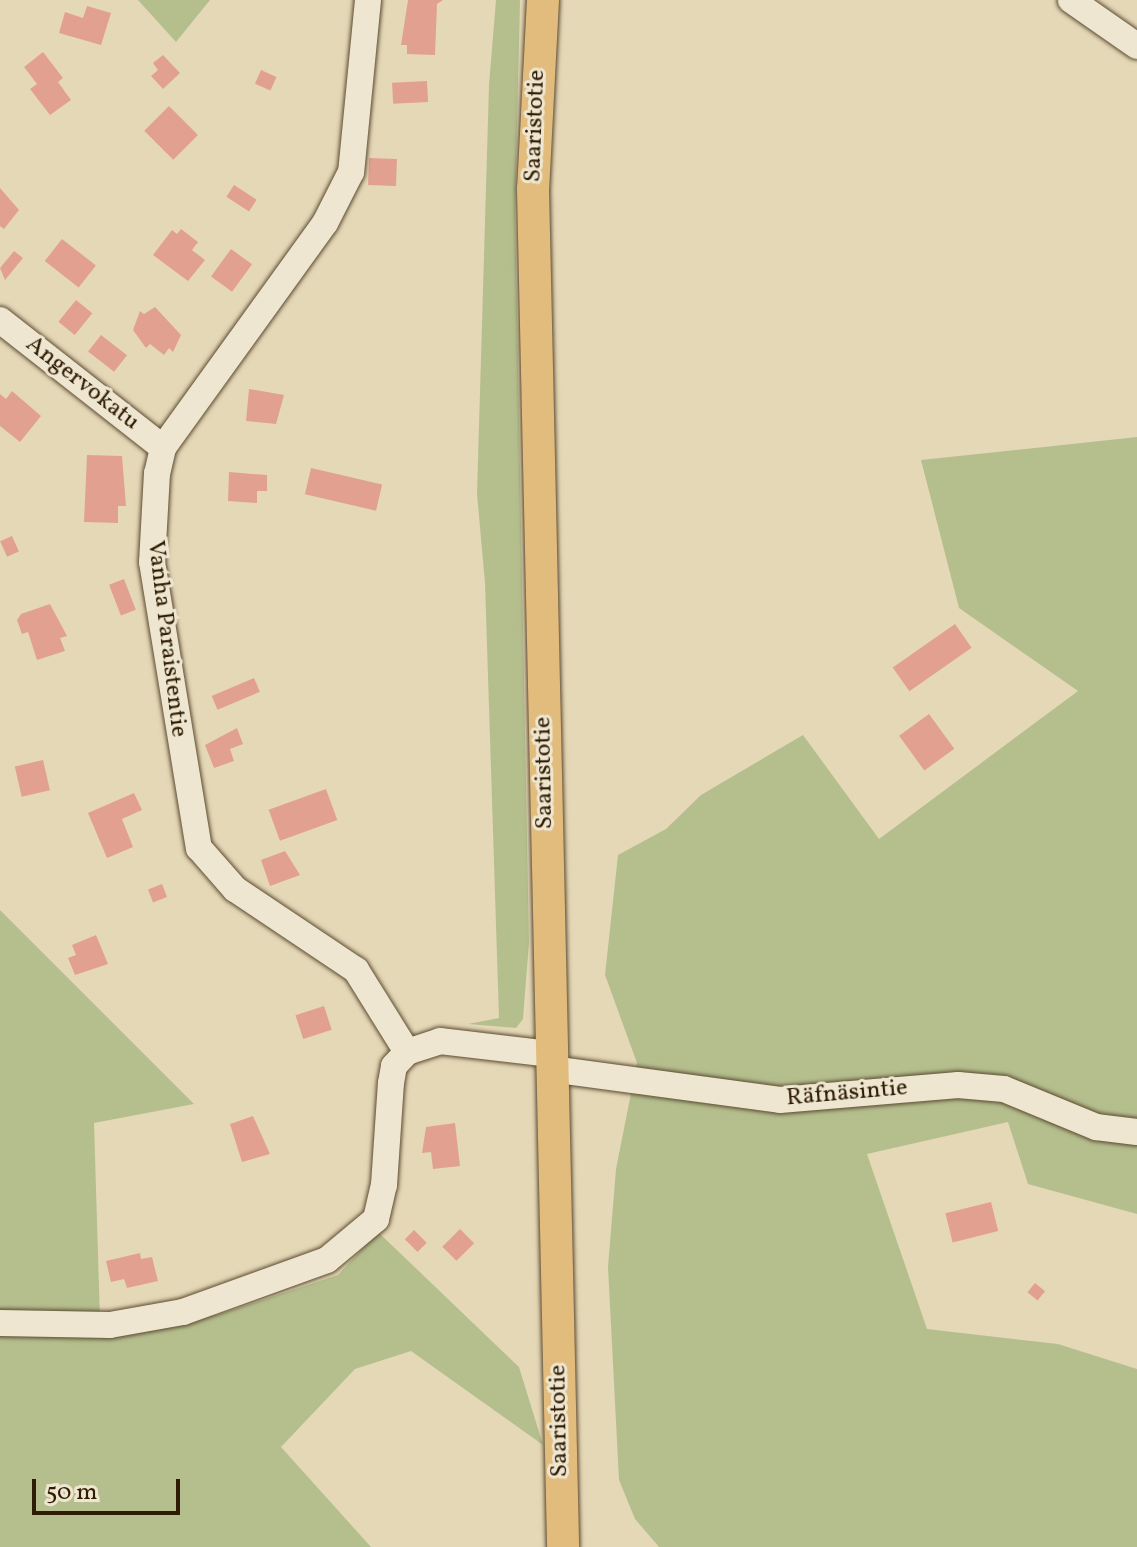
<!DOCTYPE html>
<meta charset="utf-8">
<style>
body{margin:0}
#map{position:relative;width:1137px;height:1547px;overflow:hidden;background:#e5d8b7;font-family:Vollkorn,serif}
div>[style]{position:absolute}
.green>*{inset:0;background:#b5bf8e}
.building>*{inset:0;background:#e2a190;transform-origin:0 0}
.roads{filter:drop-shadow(0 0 2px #5c4b31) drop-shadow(0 0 2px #5c4b31)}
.minor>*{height:26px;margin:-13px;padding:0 13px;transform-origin:13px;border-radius:13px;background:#eee6d0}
.major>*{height:32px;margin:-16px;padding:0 16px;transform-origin:16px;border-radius:16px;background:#e2bc7c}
span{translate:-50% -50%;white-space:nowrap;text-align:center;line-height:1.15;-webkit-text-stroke:6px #eee6d0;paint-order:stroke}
.street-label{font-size:24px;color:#2f1c04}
.scale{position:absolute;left:32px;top:1479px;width:148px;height:36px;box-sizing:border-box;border:4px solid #2f1c04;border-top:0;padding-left:10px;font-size:24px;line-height:28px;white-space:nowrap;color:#2f1c04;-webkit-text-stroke:6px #eee6d0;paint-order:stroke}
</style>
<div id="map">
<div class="green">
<i style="clip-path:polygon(138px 0,210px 0,176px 42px)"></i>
<i style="clip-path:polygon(496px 0,520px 0,515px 211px,529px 942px,523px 1019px,516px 1028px,468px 1024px,499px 1018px,485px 583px,477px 494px,489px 85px)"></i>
<i style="clip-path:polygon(1137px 437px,1137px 1214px,1028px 1184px,1008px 1122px,867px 1154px,927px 1329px,1058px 1344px,1137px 1369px,1137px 1547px,659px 1547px,635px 1519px,619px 1480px,608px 1267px,616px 1169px,637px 1063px,605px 975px,618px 855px,666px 829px,701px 795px,803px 735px,879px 839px,1078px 691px,959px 608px,921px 460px)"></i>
<i style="clip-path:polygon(0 910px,194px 1104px,94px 1123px,100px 1319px,0 1313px)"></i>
<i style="clip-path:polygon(378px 1232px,519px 1367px,543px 1445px,411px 1351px,355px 1369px,281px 1447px,371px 1547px,0 1547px,0 1331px,182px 1323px,220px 1314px,338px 1275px)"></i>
</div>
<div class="building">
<i style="clip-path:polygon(408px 0,443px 0,437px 4px,435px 55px,407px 54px,407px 45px,401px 45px)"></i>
<i style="clip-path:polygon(87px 6px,111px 13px,101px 45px,59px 33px,65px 12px,83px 18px)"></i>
<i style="clip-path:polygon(43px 52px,63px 78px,58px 82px,71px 100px,50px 115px,30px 89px,37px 84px,24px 67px)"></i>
<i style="clip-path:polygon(163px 55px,180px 73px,163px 89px,151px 76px,158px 70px,153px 63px)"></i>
<i style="left:261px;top:70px;width:17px;height:15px;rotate:24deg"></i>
<i style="left:427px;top:81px;width:21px;height:35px;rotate:87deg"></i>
<i style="left:169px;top:106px;width:41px;height:35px;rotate:45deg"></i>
<i style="left:369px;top:158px;width:28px;height:27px;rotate:2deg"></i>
<i style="left:234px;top:185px;width:27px;height:14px;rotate:33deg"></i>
<i style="clip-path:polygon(0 188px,19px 210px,4px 229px,0 226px)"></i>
<i style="clip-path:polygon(181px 229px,198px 242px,192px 250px,205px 260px,188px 281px,153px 255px,172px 230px,177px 234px)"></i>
<i style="left:62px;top:239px;width:43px;height:28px;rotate:38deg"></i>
<i style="left:231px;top:249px;width:26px;height:34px;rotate:36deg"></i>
<i style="clip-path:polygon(14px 251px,23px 258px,5px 280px,0 268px)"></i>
<i style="left:76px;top:300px;width:21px;height:28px;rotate:39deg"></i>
<i style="clip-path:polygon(155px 307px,181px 335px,173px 352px,169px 348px,164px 355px,150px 344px,146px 348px,133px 330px,140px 311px,144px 314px)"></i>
<i style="left:101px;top:335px;width:33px;height:21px;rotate:38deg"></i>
<i style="clip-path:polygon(249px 389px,284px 395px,276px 424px,246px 421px)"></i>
<i style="clip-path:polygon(12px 391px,41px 416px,20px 442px,0 426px,0 394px,6px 399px)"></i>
<i style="clip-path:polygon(87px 455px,122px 456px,126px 506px,118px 506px,118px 523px,84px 522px)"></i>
<i style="left:311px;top:468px;width:73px;height:27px;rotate:13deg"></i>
<i style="clip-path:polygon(229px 472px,267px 475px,267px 491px,257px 491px,257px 503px,228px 501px)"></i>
<i style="left:12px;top:536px;width:17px;height:13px;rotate:66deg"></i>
<i style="left:124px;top:579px;width:33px;height:16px;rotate:69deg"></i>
<i style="clip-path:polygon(50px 604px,67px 636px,60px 638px,65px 651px,37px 660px,28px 632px,22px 634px,17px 620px,21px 614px)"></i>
<i style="left:955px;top:624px;width:29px;height:76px;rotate:55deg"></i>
<i style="left:254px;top:678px;width:15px;height:46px;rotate:67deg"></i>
<i style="left:929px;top:714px;width:43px;height:37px;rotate:54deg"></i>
<i style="clip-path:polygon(237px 728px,243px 744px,230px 749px,234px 761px,214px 768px,205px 745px)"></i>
<i style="left:43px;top:760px;width:31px;height:29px;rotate:77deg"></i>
<i style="left:326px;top:789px;width:33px;height:61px;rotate:70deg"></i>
<i style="clip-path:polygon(134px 793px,142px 810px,122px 819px,133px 847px,107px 858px,88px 813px)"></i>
<i style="clip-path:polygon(285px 851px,300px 875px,270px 886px,261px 860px)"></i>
<i style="left:162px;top:884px;width:14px;height:15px;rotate:69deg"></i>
<i style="clip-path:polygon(96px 935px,108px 964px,75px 975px,68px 958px,76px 955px,72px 945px)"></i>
<i style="left:324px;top:1006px;width:25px;height:30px;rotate:72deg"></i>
<i style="clip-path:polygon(253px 1116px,270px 1154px,242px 1162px,230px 1124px)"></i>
<i style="clip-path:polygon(455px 1123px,460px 1166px,433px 1169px,431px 1152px,422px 1153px,426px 1127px)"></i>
<i style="left:991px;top:1202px;width:30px;height:47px;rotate:76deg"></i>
<i style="left:460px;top:1229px;width:20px;height:25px;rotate:45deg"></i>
<i style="left:414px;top:1230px;width:18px;height:13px;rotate:45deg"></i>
<i style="clip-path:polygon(140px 1253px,141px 1259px,152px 1257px,158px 1281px,127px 1288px,124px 1279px,111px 1282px,106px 1261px)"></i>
<i style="left:1035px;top:1283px;width:13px;height:12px;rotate:39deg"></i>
</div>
<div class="roads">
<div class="minor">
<i style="left:368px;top:0;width:173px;rotate:95.6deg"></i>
<i style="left:351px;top:172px;width:57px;rotate:117deg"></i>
<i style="left:325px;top:223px;width:277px;rotate:125.8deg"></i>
<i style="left:163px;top:448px;width:26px;rotate:103deg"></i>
<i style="left:157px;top:473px;width:89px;rotate:93.2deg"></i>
<i style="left:152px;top:562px;width:290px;rotate:80.7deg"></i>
<i style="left:199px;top:848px;width:55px;rotate:48.7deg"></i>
<i style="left:235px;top:889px;width:146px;rotate:33.8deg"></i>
<i style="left:356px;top:970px;width:97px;rotate:58.1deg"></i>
<i style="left:1071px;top:0;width:80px;rotate:34.9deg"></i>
<i style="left:0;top:320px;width:207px;rotate:38.1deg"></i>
<i style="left:551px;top:1069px;width:231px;rotate:7.7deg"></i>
<i style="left:780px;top:1100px;width:179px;rotate:-4.8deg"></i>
<i style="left:958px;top:1085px;width:46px;rotate:5deg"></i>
<i style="left:1004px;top:1089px;width:100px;rotate:22.4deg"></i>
<i style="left:1096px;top:1127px;width:41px;rotate:7deg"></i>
<i style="left:0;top:1323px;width:110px;rotate:1deg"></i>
<i style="left:110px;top:1325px;width:74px;rotate:-10.1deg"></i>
<i style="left:183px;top:1312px;width:153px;rotate:-19.9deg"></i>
<i style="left:327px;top:1260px;width:64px;rotate:-39.9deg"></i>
<i style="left:376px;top:1219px;width:35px;rotate:-77deg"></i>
<i style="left:384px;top:1185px;width:102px;rotate:-86.1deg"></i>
<i style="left:391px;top:1083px;width:17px;rotate:-80deg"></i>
<i style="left:394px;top:1066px;width:19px;rotate:-47deg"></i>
<i style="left:407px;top:1052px;width:35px;rotate:-18deg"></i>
<i style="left:440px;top:1041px;width:112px;rotate:6.7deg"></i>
</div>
<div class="major">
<i style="left:543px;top:0;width:189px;rotate:93deg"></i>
<i style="left:533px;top:189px;width:1358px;rotate:88.73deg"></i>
</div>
</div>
<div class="street-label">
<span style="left:536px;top:126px;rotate:-88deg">Saaristotie</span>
<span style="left:82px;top:384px;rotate:38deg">Angervokatu</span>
<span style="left:166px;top:639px;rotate:83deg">Vanha Paraistentie</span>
<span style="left:545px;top:773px;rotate:-91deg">Saaristotie</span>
<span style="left:847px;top:1094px;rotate:-5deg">Räfnäsintie</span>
<span style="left:560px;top:1421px;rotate:-91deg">Saaristotie</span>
</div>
<div class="scale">50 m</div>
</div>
